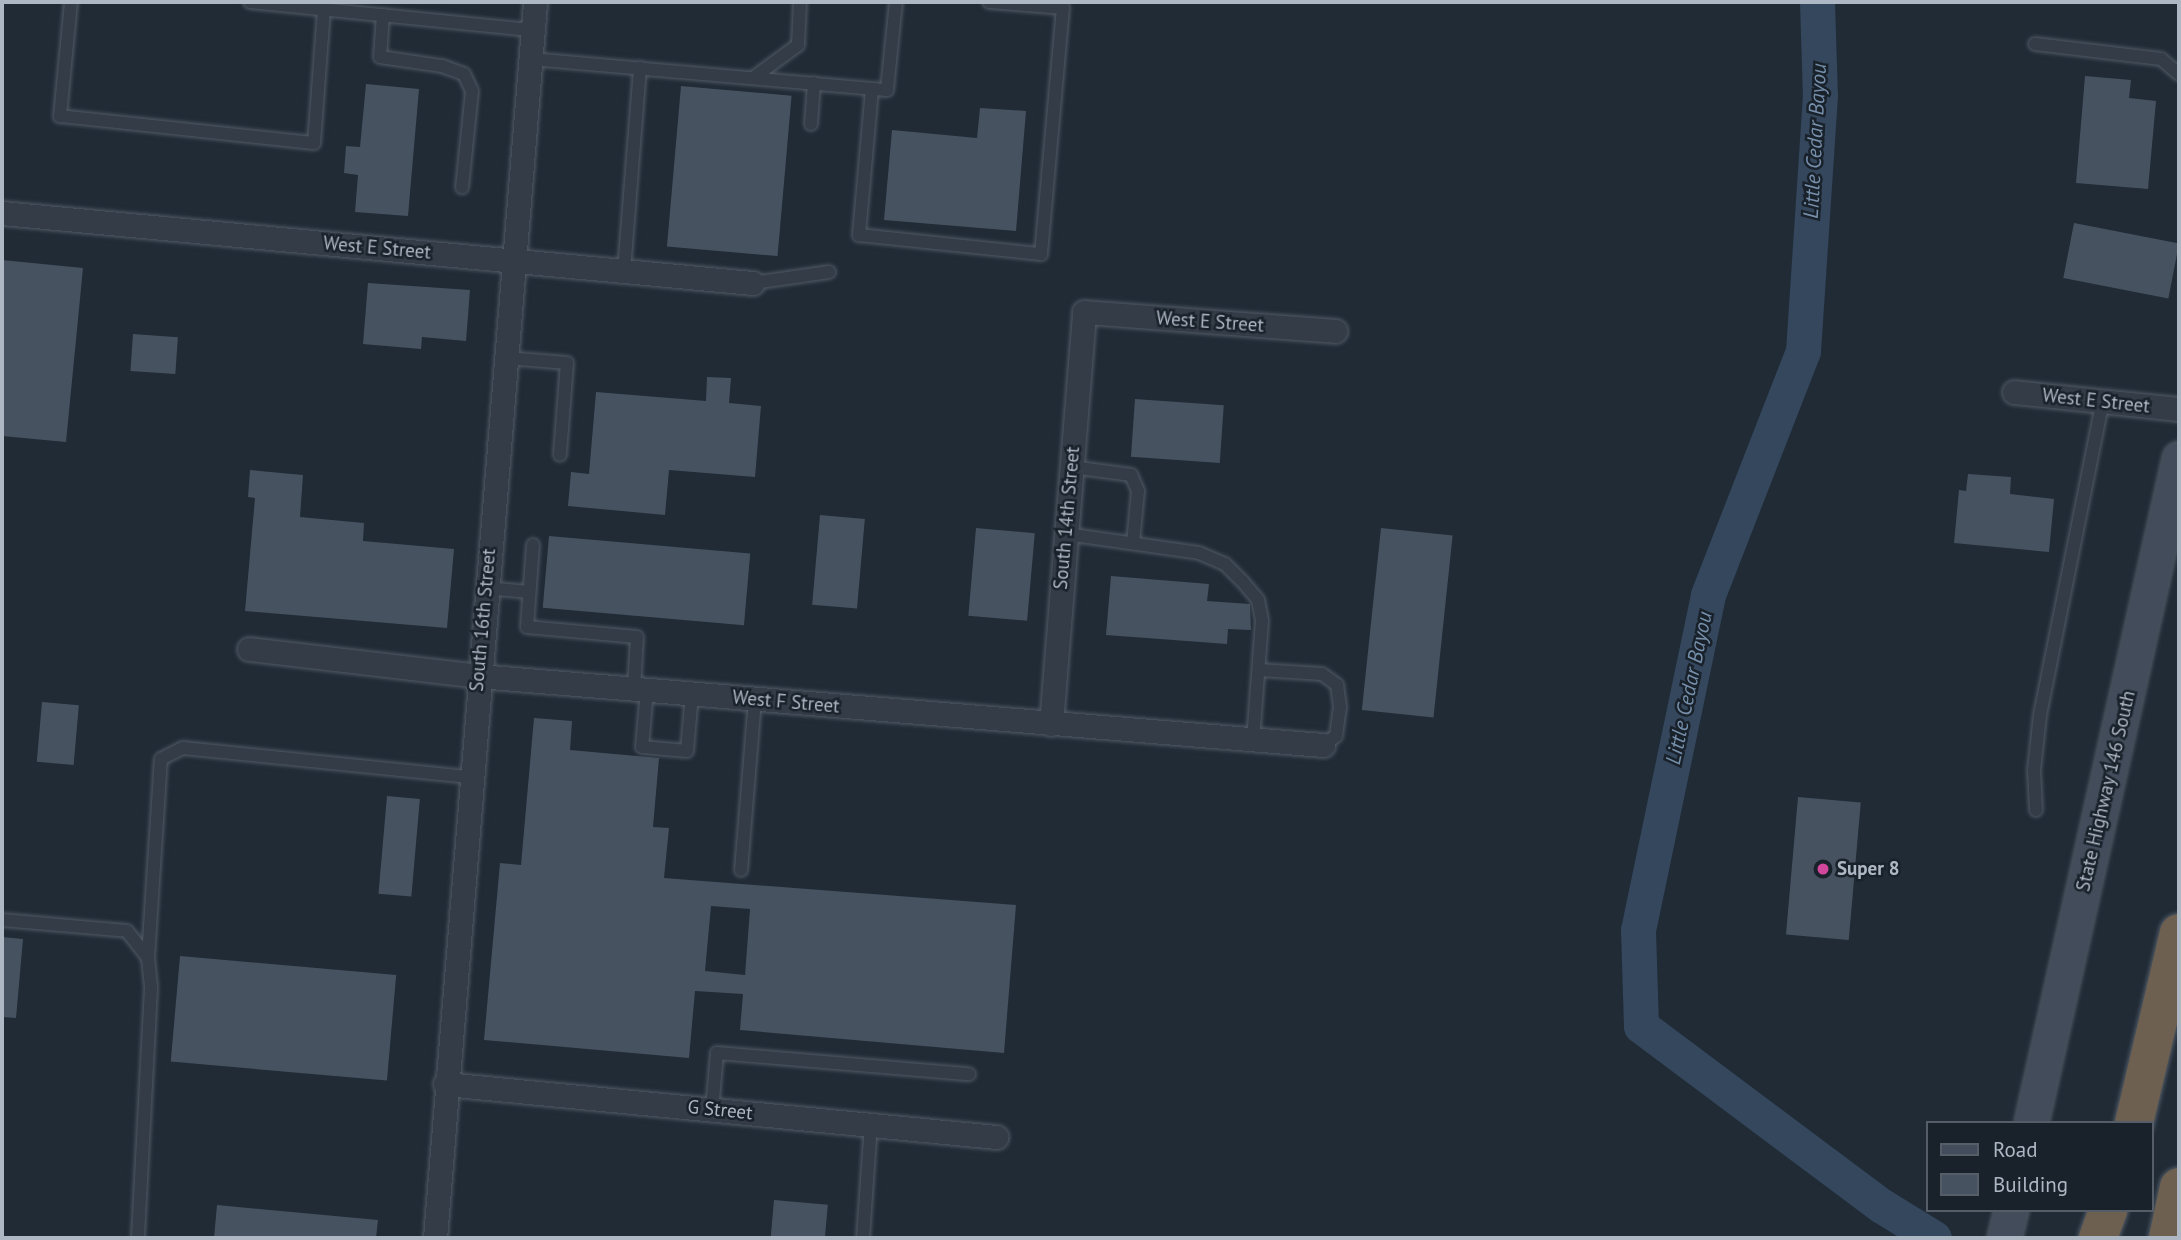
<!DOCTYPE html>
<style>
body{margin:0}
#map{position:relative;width:2181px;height:1240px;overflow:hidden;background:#202b36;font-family:"PT Sans",sans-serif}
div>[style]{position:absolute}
.river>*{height:35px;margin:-17.5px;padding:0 17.5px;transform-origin:17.5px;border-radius:17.5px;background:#34475d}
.building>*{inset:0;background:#465260;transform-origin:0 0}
.roads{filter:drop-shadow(0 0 2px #515a65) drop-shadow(0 0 2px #515a65)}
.lane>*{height:12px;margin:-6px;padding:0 6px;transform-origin:6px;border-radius:6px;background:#343c47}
.street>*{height:23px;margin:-11.5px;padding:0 11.5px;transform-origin:11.5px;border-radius:11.5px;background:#343c47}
.secondary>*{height:33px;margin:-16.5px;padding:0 16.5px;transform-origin:16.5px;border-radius:16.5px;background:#424c5a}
.highway>*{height:38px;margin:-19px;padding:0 19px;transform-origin:19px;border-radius:19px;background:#6d6051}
.dots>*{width:19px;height:19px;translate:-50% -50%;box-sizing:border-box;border:4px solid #19222b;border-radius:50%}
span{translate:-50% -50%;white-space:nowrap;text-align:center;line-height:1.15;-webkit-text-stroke:5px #19222b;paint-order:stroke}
.street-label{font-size:19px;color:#aeb7c4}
.poi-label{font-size:19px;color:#aeb7c4;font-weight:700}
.left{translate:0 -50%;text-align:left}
.water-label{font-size:21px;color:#768fab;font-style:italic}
.frame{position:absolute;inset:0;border:4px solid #aeb7c4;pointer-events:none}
.legend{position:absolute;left:1926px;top:1121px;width:228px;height:91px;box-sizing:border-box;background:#19222b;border:2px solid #555e68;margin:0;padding:9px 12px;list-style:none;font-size:21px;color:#aeb7c4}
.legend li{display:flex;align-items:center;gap:14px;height:35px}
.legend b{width:35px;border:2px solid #555e68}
</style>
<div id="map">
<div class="river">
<i style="left:1817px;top:2px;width:93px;rotate:88.2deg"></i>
<i style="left:1820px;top:95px;width:257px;rotate:93.8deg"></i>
<i style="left:1803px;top:351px;width:262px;rotate:111.3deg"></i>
<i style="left:1708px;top:595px;width:342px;rotate:101.8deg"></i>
<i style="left:1638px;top:930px;width:96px;rotate:88.2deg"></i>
<i style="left:1641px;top:1026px;width:301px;rotate:36.8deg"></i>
<i style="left:1882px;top:1206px;width:61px;rotate:31.6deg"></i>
</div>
<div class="building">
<i style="clip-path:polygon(2085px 76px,2131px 80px,2129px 98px,2156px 101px,2148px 189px,2076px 183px)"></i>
<i style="clip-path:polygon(366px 84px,419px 89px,408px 216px,355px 212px,358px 175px,344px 173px,346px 146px,360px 147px)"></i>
<i style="left:681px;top:86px;width:111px;height:161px;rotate:5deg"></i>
<i style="clip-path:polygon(980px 108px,1026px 111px,1016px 231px,884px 220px,892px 130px,977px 138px)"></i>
<i style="left:2074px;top:223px;width:107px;height:56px;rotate:11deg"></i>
<i style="clip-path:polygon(2px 260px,83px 268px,66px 442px,2px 436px)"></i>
<i style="clip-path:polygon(368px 283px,470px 290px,466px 341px,422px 337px,421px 349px,363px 344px)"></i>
<i style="left:133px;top:334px;width:45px;height:37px;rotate:4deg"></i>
<i style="clip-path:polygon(707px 377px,731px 378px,729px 403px,761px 406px,755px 477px,669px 470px,665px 515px,568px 506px,571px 472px,589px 474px,596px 392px,706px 401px)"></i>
<i style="left:1135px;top:399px;width:89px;height:58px;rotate:4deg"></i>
<i style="clip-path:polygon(250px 470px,303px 475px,300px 517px,364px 523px,363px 541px,454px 549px,447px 628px,245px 611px,255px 498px,248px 497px)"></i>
<i style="clip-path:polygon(1968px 474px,2011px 477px,2010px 494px,2054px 499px,2049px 552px,1954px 543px,1959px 490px,1966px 491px)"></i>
<i style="left:820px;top:515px;width:45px;height:90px;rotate:5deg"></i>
<i style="left:976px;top:528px;width:59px;height:88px;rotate:5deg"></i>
<i style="left:1381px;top:528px;width:72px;height:183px;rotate:6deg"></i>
<i style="left:549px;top:536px;width:202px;height:72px;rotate:5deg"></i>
<i style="clip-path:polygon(1111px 576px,1209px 584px,1207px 601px,1250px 604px,1251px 630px,1228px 629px,1227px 644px,1106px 635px)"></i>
<i style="left:42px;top:702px;width:37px;height:60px;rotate:5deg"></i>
<i style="clip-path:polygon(evenodd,534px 718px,572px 721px,570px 750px,659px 758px,653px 827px,669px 828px,664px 878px,1016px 905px,1004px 1053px,740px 1030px,743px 994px,695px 991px,689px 1058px,484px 1040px,500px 863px,521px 865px,534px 718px,711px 906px,750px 909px,745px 975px,705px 971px,711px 906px)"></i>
<i style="left:387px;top:796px;width:33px;height:98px;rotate:5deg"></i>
<i style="left:1798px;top:797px;width:63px;height:138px;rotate:5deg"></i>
<i style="clip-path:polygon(2px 937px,23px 939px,16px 1018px,2px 1017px)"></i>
<i style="left:180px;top:956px;width:217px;height:106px;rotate:5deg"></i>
<i style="left:774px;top:1200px;width:54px;height:38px;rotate:5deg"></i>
<i style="clip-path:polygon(217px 1205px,378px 1220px,376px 1238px,214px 1238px)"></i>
</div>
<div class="roads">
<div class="lane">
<i style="left:71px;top:2px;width:115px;rotate:95.5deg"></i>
<i style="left:60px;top:116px;width:255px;rotate:6.1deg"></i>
<i style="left:314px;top:143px;width:134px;rotate:-85.7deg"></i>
<i style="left:250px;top:2px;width:284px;rotate:5.7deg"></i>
<i style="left:383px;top:15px;width:42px;rotate:94.1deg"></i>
<i style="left:380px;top:57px;width:63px;rotate:8.3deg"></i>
<i style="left:442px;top:66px;width:23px;rotate:20deg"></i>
<i style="left:464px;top:74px;width:19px;rotate:65deg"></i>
<i style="left:472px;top:91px;width:97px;rotate:95.9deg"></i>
<i style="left:2035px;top:44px;width:127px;rotate:6.8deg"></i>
<i style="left:2161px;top:59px;width:23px;rotate:40deg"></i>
<i style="left:531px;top:59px;width:357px;rotate:5deg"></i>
<i style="left:887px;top:90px;width:88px;rotate:-84.2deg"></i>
<i style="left:753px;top:78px;width:56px;rotate:-36.3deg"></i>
<i style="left:798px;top:45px;width:43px;rotate:-87.3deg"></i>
<i style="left:872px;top:89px;width:147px;rotate:95.1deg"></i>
<i style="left:859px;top:235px;width:183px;rotate:6deg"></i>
<i style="left:1041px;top:254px;width:247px;rotate:-84.9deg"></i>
<i style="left:1063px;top:8px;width:74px;rotate:-175.4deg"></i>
<i style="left:811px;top:124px;width:41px;rotate:-85.8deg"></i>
<i style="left:624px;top:271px;width:204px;rotate:-85.5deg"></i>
<i style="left:753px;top:283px;width:77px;rotate:-8.2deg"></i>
<i style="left:506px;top:358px;width:61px;rotate:4.7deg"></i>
<i style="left:567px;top:363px;width:92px;rotate:94.4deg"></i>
<i style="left:1072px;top:467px;width:60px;rotate:7.7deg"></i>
<i style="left:1131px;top:475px;width:17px;rotate:66deg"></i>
<i style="left:1138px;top:491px;width:52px;rotate:95.5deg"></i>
<i style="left:1066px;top:534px;width:134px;rotate:8.1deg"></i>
<i style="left:1199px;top:553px;width:28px;rotate:23deg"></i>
<i style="left:1225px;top:564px;width:25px;rotate:45deg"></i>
<i style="left:1243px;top:582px;width:23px;rotate:50deg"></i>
<i style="left:1258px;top:600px;width:21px;rotate:79deg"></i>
<i style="left:1262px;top:621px;width:120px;rotate:94.3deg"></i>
<i style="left:533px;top:545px;width:82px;rotate:94.2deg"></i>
<i style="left:527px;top:627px;width:110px;rotate:5.2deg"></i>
<i style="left:637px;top:637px;width:52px;rotate:93.3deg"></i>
<i style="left:486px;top:588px;width:43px;rotate:5.3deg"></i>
<i style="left:1259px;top:670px;width:63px;rotate:3.6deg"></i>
<i style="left:1322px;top:674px;width:19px;rotate:36deg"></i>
<i style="left:1337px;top:685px;width:22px;rotate:82deg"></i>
<i style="left:1340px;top:707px;width:29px;rotate:98deg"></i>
<i style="left:1336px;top:736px;width:16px;rotate:145deg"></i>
<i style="left:647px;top:690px;width:57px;rotate:95deg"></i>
<i style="left:642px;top:747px;width:45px;rotate:5.1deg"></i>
<i style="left:687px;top:751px;width:57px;rotate:-85deg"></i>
<i style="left:2036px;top:810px;width:40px;rotate:-92.9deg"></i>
<i style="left:2034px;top:770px;width:55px;rotate:-83.8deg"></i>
<i style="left:2040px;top:715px;width:320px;rotate:-78.7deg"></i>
<i style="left:741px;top:870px;width:172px;rotate:-85.3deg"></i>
<i style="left:2px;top:920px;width:125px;rotate:5deg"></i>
<i style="left:127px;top:931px;width:34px;rotate:52deg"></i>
<i style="left:148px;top:958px;width:30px;rotate:84deg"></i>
<i style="left:151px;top:988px;width:250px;rotate:93deg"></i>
<i style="left:148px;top:958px;width:199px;rotate:-86.3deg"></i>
<i style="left:161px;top:759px;width:25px;rotate:-27deg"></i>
<i style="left:183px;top:748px;width:288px;rotate:5.8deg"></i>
<i style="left:712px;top:1110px;width:57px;rotate:-85deg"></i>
<i style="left:717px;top:1053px;width:253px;rotate:4.8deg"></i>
<i style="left:863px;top:1238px;width:113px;rotate:-86deg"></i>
</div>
<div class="street">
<i style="left:2px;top:213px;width:754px;rotate:5.33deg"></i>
<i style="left:2014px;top:392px;width:166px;rotate:5.9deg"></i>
<i style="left:249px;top:649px;width:231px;rotate:6.7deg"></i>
<i style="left:478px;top:676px;width:848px;rotate:4.67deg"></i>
<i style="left:1051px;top:724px;width:413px;rotate:-85.4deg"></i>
<i style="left:1084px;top:312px;width:252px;rotate:4.3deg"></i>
<i style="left:445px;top:1084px;width:554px;rotate:5.49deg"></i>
<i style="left:435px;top:1238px;width:1240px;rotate:-85.37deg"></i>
</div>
<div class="secondary">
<i style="left:2031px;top:1123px;width:681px;rotate:-77.45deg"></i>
<i style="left:2004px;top:1238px;width:29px;rotate:-76deg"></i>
</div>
<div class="highway">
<i style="left:2134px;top:1123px;width:195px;rotate:-76.7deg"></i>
<i style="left:2098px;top:1238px;width:30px;rotate:-70deg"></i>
<i style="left:2168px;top:1238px;width:52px;rotate:-77.8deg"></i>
</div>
</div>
<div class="dots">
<i style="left:1823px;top:869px;background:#d1479c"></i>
</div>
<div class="street-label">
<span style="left:377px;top:248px;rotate:5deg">West E Street</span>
<span style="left:1210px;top:322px;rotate:4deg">West E Street</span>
<span style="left:2096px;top:401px;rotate:6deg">West E Street</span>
<span style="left:1067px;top:518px;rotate:-85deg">South 14th Street</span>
<span style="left:483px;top:620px;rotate:-85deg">South 16th Street</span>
<span style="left:786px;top:702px;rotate:5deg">West F Street</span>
<span style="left:2106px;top:791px;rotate:-77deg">State Highway 146 South</span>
<span style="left:720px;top:1110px;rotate:6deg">G Street</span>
</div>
<div class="poi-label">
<span class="left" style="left:1837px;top:869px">Super 8</span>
</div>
<div class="water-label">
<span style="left:1815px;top:141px;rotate:-87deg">Little Cedar Bayou</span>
<span style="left:1689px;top:688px;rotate:-78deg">Little Cedar Bayou</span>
</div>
<div class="frame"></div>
<ul class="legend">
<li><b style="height:9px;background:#424c5a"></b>Road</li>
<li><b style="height:19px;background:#465260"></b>Building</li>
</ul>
</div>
